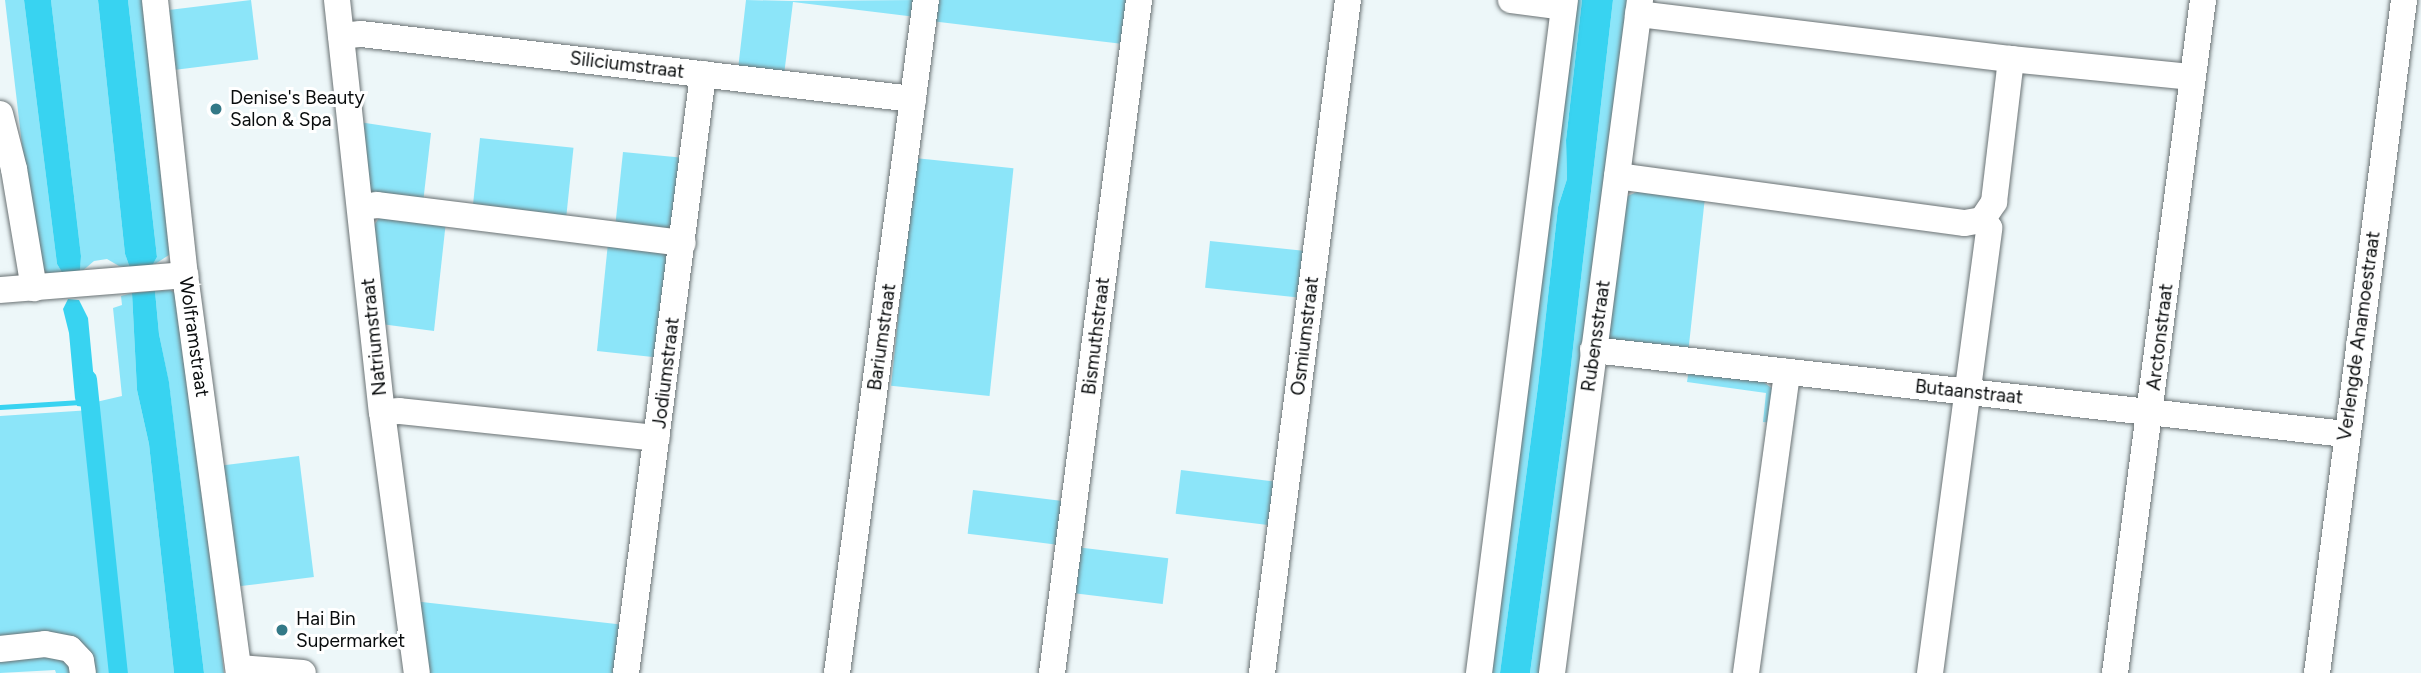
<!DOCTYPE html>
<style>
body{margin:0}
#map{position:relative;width:2421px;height:673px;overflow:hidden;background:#edf7f9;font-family:Figtree,sans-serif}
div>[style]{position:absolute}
.green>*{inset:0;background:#8ce5f9;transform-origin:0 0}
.water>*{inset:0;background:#38d3f1}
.stream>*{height:5px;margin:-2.5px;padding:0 2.5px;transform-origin:2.5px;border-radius:2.5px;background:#38d3f1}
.canal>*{height:19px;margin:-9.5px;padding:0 9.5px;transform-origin:9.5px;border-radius:9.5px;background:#38d3f1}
.roads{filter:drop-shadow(0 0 2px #6a7274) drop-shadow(0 0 2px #6a7274)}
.minor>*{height:26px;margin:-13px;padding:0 13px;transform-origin:13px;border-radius:13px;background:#fff}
.dots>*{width:19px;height:19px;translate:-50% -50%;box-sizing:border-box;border:4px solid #fff;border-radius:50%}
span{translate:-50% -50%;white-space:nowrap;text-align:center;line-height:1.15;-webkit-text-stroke:6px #fff;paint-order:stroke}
.street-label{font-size:19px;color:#090c0d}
.poi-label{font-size:19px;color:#090c0d}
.left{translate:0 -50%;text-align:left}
</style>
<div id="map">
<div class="green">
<i style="clip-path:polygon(5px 0,24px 0,57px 264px,63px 274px,44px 275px,22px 145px)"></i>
<i style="clip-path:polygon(51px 0,98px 0,125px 254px,130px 268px,119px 266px,107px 259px,94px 261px,80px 273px,81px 256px)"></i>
<i style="clip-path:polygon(128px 0,143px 0,172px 253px,152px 266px,157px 257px)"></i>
<i style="left:251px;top:0;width:60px;height:87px;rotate:83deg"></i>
<i style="clip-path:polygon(746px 0,792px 1px,918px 0,916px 17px,793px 2px,784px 75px,738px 69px)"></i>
<i style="clip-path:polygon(934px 0,1129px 0,1123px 44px,931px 21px)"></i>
<i style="clip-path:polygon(1573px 0,1582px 0,1566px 140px,1567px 179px,1558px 207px,1538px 386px,1500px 673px,1487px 673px)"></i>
<i style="clip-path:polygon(1613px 0,1631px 0,1543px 673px,1530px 673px,1566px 409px)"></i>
<i style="clip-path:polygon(359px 122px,431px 133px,423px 203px,380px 198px,370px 191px)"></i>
<i style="left:480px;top:138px;width:94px;height:73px;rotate:6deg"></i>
<i style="clip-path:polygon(623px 152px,685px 158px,674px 224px,665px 231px,615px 228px)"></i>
<i style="left:915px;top:158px;width:99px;height:229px;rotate:6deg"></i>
<i style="clip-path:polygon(1639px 191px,1705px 197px,1688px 354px,1609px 341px,1605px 333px,1623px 198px)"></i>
<i style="clip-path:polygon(379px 218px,446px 221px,434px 331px,381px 324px,373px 227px)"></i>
<i style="left:1210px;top:241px;width:96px;height:47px;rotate:6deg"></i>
<i style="clip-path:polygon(608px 243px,666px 253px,672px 261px,662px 358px,597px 351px)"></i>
<i style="clip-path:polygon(170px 290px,179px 295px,224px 673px,204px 673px,169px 383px,159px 334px,155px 291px)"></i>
<i style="clip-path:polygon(132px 293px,137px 390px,149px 444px,174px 673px,89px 673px,89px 668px,0 643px,0 416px,91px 410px,96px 402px,122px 396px,113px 308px,122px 305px,121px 296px)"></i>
<i style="clip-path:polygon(1689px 369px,1761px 380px,1774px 390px,1774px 423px,1763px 422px,1766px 393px,1687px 382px)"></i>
<i style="left:299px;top:456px;width:122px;height:84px;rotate:83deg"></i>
<i style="left:1181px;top:470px;width:97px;height:44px;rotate:7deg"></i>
<i style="left:973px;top:490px;width:94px;height:44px;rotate:7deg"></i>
<i style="left:1076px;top:547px;width:93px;height:46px;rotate:7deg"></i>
<i style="clip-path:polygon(413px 601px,625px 625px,618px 673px,425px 673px)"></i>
<i style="clip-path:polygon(51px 650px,78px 673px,56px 673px,55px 670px,0 673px,0 655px)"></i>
</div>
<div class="water">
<i style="clip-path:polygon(24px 0,51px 0,81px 256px,80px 273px,63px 274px,57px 264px)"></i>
<i style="clip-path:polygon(98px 0,128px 0,157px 257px,152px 266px,130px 268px,125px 254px)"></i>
<i style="clip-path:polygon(1582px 0,1613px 0,1566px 409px,1530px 673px,1500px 673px,1538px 386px,1558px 207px,1567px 179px,1566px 140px)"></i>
<i style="clip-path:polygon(155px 291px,159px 334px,169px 382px,204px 673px,174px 673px,149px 444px,137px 390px,132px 293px)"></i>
<i style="clip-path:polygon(68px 299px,79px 300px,88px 318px,96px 402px,87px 407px,77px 406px,75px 398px,69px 333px,63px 309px)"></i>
</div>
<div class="stream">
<i style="left:0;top:407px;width:81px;rotate:-3.5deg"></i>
</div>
<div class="canal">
<i style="left:87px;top:379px;width:296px;rotate:84deg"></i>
</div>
<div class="roads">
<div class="minor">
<i style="left:155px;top:0;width:277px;rotate:83.8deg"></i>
<i style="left:185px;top:275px;width:402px;rotate:82.3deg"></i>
<i style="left:337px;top:0;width:414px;rotate:83.8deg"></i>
<i style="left:382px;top:412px;width:263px;rotate:82.4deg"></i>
<i style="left:1511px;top:0;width:53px;rotate:7.5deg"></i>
<i style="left:1638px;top:14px;width:376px;rotate:6.9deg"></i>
<i style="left:2011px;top:59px;width:182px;rotate:5.7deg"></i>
<i style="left:341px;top:36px;width:20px;rotate:-6deg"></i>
<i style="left:361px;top:34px;width:556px;rotate:6.72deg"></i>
<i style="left:0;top:114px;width:57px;rotate:75.7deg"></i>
<i style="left:14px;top:169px;width:121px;rotate:80.5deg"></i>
<i style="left:1617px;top:176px;width:351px;rotate:7.7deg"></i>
<i style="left:1965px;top:223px;width:17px;rotate:-10deg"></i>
<i style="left:1982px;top:220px;width:22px;rotate:-56deg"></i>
<i style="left:1994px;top:202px;width:144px;rotate:-83.2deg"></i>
<i style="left:361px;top:207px;width:16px;rotate:-7deg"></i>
<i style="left:377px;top:205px;width:308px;rotate:7.1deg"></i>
<i style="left:0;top:290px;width:186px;rotate:-4.6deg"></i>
<i style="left:1593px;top:350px;width:758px;rotate:6.37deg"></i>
<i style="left:382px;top:412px;width:17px;rotate:-3deg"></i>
<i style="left:399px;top:411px;width:259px;rotate:6deg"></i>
<i style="left:0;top:649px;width:45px;rotate:-6.3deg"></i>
<i style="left:45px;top:644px;width:25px;rotate:11deg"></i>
<i style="left:70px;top:649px;width:16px;rotate:47deg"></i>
<i style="left:81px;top:661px;width:12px;rotate:81deg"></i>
<i style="left:239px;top:668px;width:64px;rotate:4.5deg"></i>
<i style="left:626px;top:673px;width:604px;rotate:-82.67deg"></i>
<i style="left:837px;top:673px;width:679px;rotate:-82.47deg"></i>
<i style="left:1052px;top:673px;width:679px;rotate:-82.63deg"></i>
<i style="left:1262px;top:673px;width:678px;rotate:-82.72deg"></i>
<i style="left:1479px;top:673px;width:678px;rotate:-82.72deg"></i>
<i style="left:1552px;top:673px;width:679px;rotate:-82.55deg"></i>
<i style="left:1746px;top:673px;width:304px;rotate:-82.2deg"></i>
<i style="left:1930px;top:673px;width:449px;rotate:-82.4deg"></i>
<i style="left:1989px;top:228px;width:11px;rotate:-131deg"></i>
<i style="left:2115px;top:673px;width:679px;rotate:-82.55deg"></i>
<i style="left:2317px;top:673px;width:679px;rotate:-82.63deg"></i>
</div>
</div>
<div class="dots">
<i style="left:216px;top:109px;background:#347987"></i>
<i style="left:282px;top:630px;background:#347987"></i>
</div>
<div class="street-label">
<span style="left:627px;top:65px;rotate:7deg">Siliciumstraat</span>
<span style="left:1096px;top:336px;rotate:-83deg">Bismuthstraat</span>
<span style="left:1305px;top:336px;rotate:-83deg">Osmiumstraat</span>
<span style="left:1596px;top:336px;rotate:-82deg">Rubensstraat</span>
<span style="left:2359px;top:336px;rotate:-82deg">Verlengde Anamoestraat</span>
<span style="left:194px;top:337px;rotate:82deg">Wolframstraat</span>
<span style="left:374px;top:337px;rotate:-96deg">Natriumstraat</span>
<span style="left:882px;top:337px;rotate:-82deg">Bariumstraat</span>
<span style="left:2160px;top:337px;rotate:-83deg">Arctonstraat</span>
<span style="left:666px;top:373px;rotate:-83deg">Jodiumstraat</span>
<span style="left:1969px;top:392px;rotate:6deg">Butaanstraat</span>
</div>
<div class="poi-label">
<span class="left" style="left:230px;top:109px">Denise's Beauty<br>Salon &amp; Spa</span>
<span class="left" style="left:296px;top:630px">Hai Bin<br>Supermarket</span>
</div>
</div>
